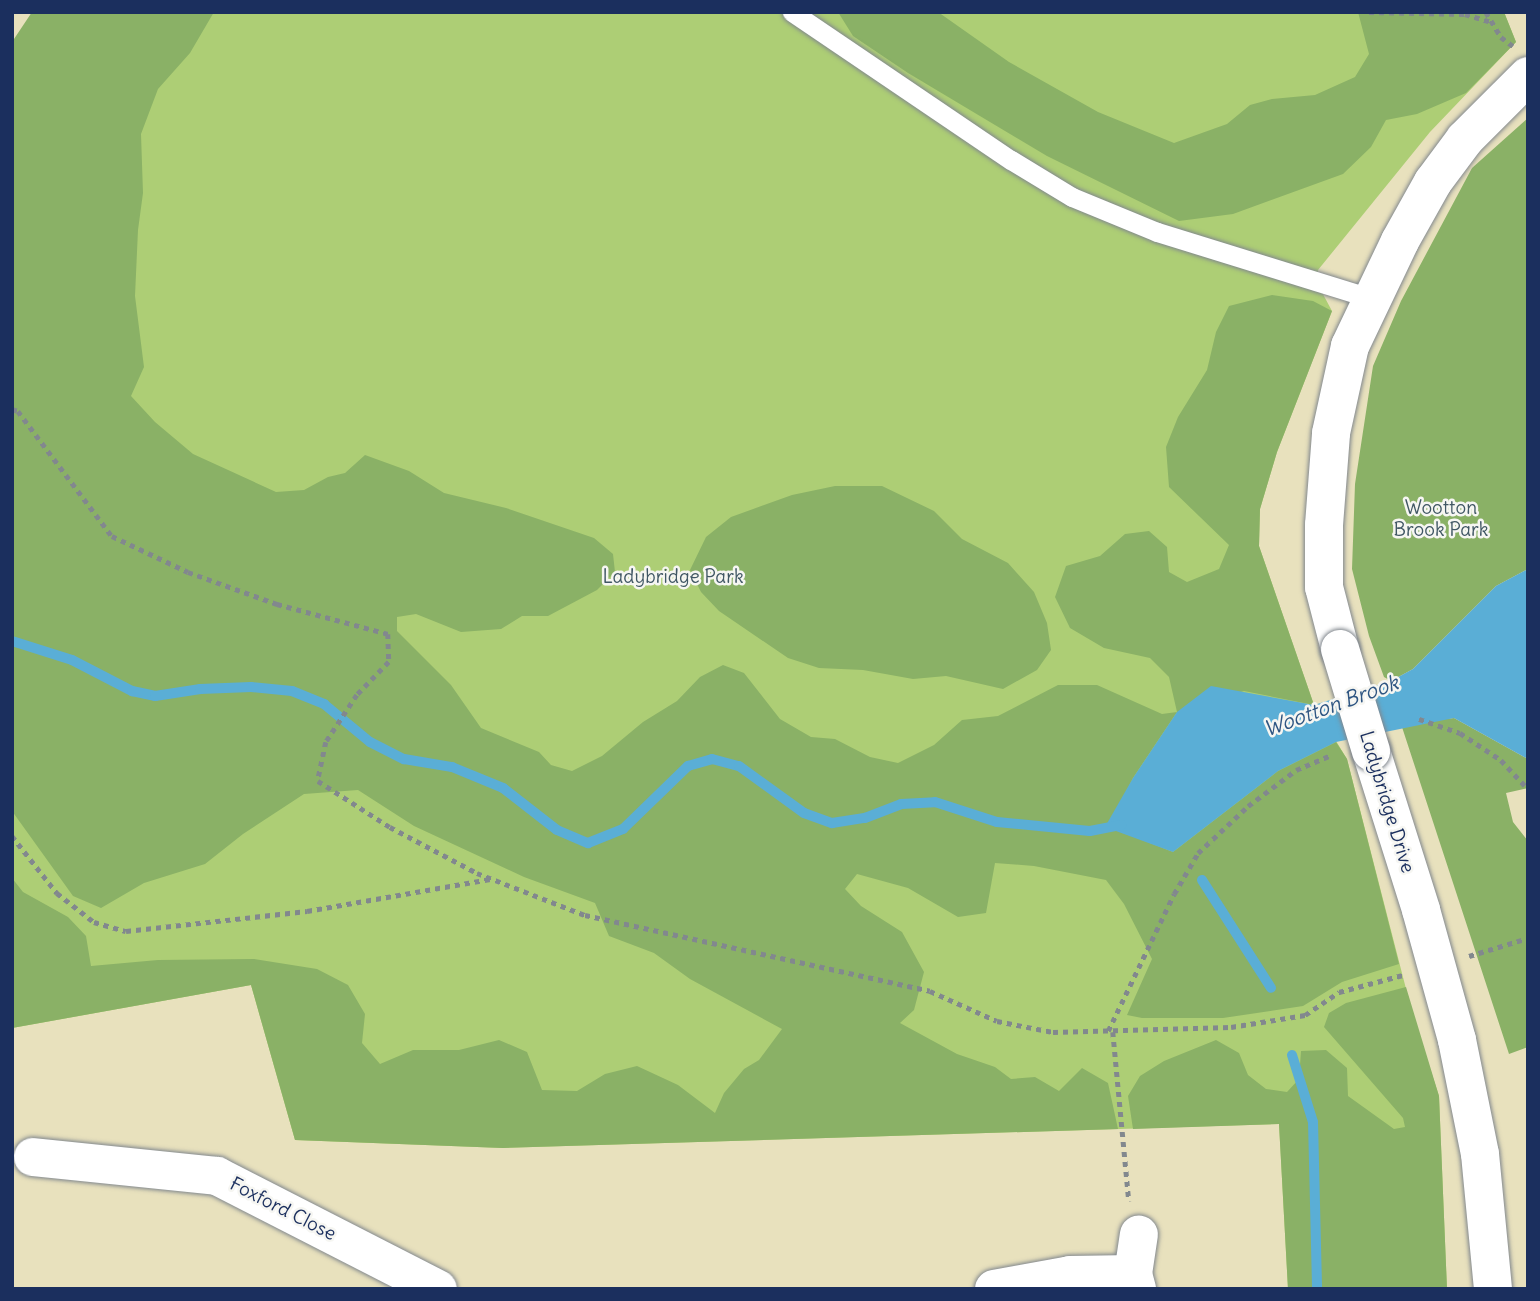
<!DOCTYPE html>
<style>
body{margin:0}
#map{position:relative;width:1540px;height:1301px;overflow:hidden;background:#e8e1bd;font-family:Delius,sans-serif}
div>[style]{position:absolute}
.green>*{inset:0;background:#adce75}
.forest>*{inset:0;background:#8ab166}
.water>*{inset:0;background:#5aaed6}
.stream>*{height:10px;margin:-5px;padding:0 5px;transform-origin:5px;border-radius:5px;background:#5aaed6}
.path>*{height:4.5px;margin-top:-2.25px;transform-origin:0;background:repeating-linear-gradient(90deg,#82888e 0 5px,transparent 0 10px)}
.roads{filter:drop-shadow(0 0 2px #82888e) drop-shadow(0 0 2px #82888e)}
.service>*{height:19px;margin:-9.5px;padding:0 9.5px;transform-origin:9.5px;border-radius:9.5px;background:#fff}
.minor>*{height:38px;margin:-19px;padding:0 19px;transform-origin:19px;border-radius:19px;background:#fff}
.tertiary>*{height:38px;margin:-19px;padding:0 19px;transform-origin:19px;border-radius:19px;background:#fff}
.bridges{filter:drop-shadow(0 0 2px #82888e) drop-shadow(0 0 2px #82888e)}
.tertiary-bridge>*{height:38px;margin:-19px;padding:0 19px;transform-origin:19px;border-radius:19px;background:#fff}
span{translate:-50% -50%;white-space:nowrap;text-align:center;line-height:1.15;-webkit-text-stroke:5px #f6f6f2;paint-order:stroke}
.park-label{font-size:19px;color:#405764}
.street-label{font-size:19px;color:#1b2f5e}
.water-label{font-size:21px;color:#2e5582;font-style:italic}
.frame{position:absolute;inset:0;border:14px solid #1b2f5e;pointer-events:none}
</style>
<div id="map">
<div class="green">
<i style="clip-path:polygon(146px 12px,1504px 12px,1516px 42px,1430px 132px,1318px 270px,1317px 283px,1332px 311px,1277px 452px,1260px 509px,1259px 546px,1314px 705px,1347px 759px,1413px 1016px,1439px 1096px,1447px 1289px,1288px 1289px,1279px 1124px,503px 1148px,295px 1140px,251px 985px,12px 1028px,12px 164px)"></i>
</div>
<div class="forest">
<i style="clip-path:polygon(32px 12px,214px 12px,190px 53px,158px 89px,141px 134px,143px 193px,138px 230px,135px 296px,144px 367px,131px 396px,155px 422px,193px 454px,276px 492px,304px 490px,328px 477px,345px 473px,365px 455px,409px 471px,444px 493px,506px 508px,594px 538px,613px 554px,615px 572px,597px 590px,548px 616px,522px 616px,501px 629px,461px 632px,416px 614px,397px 617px,397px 631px,451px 685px,481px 728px,539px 752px,551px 765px,572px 771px,602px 756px,643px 722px,677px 701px,700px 677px,723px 665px,744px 673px,780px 719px,811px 737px,835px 739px,870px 757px,898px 763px,934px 745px,962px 720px,998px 716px,1058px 685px,1097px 685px,1162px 714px,1177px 712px,1169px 677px,1150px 658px,1104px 648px,1070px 628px,1055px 597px,1066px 566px,1100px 556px,1125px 534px,1149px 531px,1167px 547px,1169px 572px,1187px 582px,1219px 569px,1229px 545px,1169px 487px,1166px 447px,1178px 417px,1207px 370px,1216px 332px,1229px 306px,1272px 295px,1313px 301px,1332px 311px,1277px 452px,1260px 509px,1259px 546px,1314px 705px,1244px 691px,1177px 712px,1133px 778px,1109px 827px,1173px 852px,1278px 771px,1336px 742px,1347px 759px,1399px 964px,1342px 982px,1303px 1006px,1223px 1018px,1142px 1018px,1127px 1015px,1152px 959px,1124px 904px,1106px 880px,1034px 866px,995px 863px,986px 913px,958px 917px,908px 888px,857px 874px,845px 889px,861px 906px,902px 932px,924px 972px,914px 1010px,900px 1023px,957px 1054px,995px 1067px,1011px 1079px,1035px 1077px,1059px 1091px,1082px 1068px,1108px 1083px,1118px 1129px,503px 1148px,295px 1140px,251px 985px,12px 1028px,12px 878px,23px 892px,68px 917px,86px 936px,91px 966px,158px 960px,254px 959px,317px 969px,348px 985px,365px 1014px,362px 1043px,380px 1064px,413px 1050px,459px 1050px,499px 1040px,527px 1052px,542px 1090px,577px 1091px,605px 1074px,637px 1066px,678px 1085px,715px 1113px,724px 1093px,744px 1069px,759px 1060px,782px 1029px,690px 979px,654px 953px,609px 936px,595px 903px,524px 877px,414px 826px,358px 790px,304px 794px,243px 834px,205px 864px,144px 883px,101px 908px,73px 896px,12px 811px,12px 42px)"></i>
<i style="clip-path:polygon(838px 12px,938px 12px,1009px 62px,1098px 112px,1174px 143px,1227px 124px,1250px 105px,1272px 99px,1315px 95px,1355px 77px,1369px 54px,1358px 12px,1504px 12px,1516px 42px,1466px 93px,1417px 114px,1386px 120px,1371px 147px,1343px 174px,1233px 214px,1179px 221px,1047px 156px,908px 73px,853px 36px)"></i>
<i style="clip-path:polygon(1528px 118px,1528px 569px,1496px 586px,1413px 669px,1391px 681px,1384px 677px,1369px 636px,1352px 569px,1355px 484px,1373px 366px,1401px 301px,1472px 168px)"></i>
<i style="clip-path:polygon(835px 486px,882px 486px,934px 511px,962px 539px,1008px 563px,1034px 592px,1047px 623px,1051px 650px,1037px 670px,1003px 689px,946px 676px,913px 679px,863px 670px,819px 668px,788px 658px,719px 611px,701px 592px,690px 570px,706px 537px,731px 517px,792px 495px)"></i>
<i style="clip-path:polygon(1454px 718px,1528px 759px,1528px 788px,1506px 793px,1513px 822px,1528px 841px,1528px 1047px,1509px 1054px,1401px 724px)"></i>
<i style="clip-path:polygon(1406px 987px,1439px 1096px,1447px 1289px,1288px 1289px,1279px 1124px,1133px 1129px,1128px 1096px,1140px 1076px,1164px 1061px,1216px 1040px,1239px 1053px,1248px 1075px,1266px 1089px,1287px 1092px,1299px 1079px,1301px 1051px,1326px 1050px,1347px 1068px,1348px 1096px,1394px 1129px,1405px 1127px,1403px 1118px,1324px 1027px,1329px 1013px,1346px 1003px)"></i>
</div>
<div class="water">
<i style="clip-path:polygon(1528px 569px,1528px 759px,1454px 718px,1336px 742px,1278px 771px,1173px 852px,1105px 827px,1133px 778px,1177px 712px,1211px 686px,1314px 705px,1391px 681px,1413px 669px,1496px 586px)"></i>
</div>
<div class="stream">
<i style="left:12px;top:641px;width:63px;rotate:17.6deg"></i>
<i style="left:72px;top:660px;width:68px;rotate:27.3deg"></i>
<i style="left:132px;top:691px;width:24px;rotate:12deg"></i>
<i style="left:155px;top:696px;width:46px;rotate:-8.8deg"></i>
<i style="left:200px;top:689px;width:51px;rotate:-2.2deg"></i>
<i style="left:251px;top:687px;width:41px;rotate:5.6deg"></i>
<i style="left:292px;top:691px;width:35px;rotate:22deg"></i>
<i style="left:324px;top:704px;width:60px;rotate:39.6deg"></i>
<i style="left:370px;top:742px;width:38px;rotate:27deg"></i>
<i style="left:404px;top:759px;width:49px;rotate:9.5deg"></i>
<i style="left:452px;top:767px;width:55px;rotate:22.4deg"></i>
<i style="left:503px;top:788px;width:68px;rotate:37.9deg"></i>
<i style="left:557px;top:830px;width:34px;rotate:23deg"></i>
<i style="left:588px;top:843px;width:38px;rotate:-22deg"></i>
<i style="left:623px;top:829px;width:91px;rotate:-44.1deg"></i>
<i style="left:688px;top:766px;width:25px;rotate:-16deg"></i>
<i style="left:712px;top:759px;width:28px;rotate:15deg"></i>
<i style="left:739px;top:766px;width:80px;rotate:35.9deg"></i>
<i style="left:804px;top:813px;width:30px;rotate:20deg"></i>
<i style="left:832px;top:823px;width:33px;rotate:-9deg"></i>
<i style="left:865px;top:818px;width:39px;rotate:-21deg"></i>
<i style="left:901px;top:804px;width:34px;rotate:-3deg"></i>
<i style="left:935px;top:802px;width:65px;rotate:17.9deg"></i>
<i style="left:997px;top:822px;width:93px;rotate:5.5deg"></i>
<i style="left:1090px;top:831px;width:32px;rotate:-11deg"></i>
<i style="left:1202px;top:880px;width:128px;rotate:57.4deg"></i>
<i style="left:1292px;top:1055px;width:70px;rotate:72.6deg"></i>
<i style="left:1313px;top:1122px;width:167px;rotate:88.6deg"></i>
</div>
<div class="path">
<i style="left:1369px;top:12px;width:96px;rotate:1.2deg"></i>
<i style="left:1465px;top:14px;width:28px;rotate:17deg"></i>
<i style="left:1486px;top:12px;width:29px;rotate:59deg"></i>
<i style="left:1501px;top:37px;width:15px;rotate:37deg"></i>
<i style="left:12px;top:409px;width:6px;rotate:18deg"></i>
<i style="left:18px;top:411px;width:156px;rotate:53.1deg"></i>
<i style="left:112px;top:536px;width:84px;rotate:25.3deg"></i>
<i style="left:188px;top:572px;width:95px;rotate:19.8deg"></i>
<i style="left:277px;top:604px;width:115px;rotate:15.1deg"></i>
<i style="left:388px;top:634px;width:28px;rotate:88deg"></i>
<i style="left:389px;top:662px;width:46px;rotate:134.1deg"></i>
<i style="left:357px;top:695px;width:56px;rotate:123.4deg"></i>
<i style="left:326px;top:742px;width:40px;rotate:102deg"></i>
<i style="left:318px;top:781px;width:85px;rotate:32.6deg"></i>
<i style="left:390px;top:827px;width:98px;rotate:27.9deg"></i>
<i style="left:477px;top:873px;width:116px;rotate:21.3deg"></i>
<i style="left:585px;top:915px;width:353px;rotate:12.4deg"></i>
<i style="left:930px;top:991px;width:73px;rotate:24.1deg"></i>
<i style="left:997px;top:1021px;width:57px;rotate:11.1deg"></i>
<i style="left:1053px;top:1032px;width:178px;rotate:-1.6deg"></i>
<i style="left:1231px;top:1027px;width:75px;rotate:-9.2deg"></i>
<i style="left:1305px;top:1015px;width:41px;rotate:-34.1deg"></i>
<i style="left:1339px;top:992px;width:66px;rotate:-14.9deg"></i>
<i style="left:1419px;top:719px;width:43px;rotate:18.9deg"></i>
<i style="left:1460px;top:733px;width:49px;rotate:33.4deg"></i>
<i style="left:1501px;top:760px;width:40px;rotate:47deg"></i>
<i style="left:12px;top:836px;width:73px;rotate:51.7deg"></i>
<i style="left:57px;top:893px;width:47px;rotate:38.1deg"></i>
<i style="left:94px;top:922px;width:33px;rotate:16deg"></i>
<i style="left:126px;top:931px;width:182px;rotate:-6.3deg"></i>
<i style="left:307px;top:911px;width:186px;rotate:-9.9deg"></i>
<i style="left:1469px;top:956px;width:62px;rotate:-17deg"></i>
<i style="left:1108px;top:1031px;width:152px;rotate:-64.3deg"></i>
<i style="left:1174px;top:894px;width:48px;rotate:-59.7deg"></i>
<i style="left:1198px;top:853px;width:69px;rotate:-43.2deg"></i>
<i style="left:1248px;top:806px;width:60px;rotate:-36.9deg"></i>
<i style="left:1296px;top:770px;width:36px;rotate:-23deg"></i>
<i style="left:1113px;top:1032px;width:170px;rotate:84.6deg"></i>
</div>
<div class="roads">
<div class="service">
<i style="left:792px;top:12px;width:264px;rotate:34.1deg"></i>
<i style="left:1011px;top:160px;width:71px;rotate:31.2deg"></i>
<i style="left:1072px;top:197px;width:92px;rotate:22.4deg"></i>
<i style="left:1157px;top:232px;width:226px;rotate:17.2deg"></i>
</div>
<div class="minor">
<i style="left:33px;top:1157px;width:185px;rotate:5.9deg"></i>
<i style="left:217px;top:1176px;width:248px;rotate:27.1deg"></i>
<i style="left:1133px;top:1274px;width:40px;rotate:-81.5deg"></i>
<i style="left:994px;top:1289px;width:77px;rotate:-10.4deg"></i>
<i style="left:1070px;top:1275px;width:63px;rotate:-0.9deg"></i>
<i style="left:1133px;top:1274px;width:16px;rotate:75deg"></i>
</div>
<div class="tertiary">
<i style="left:1340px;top:649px;width:64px;rotate:-104.5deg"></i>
<i style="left:1324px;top:587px;width:62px;rotate:-90deg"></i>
<i style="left:1324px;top:525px;width:92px;rotate:-85.6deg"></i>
<i style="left:1331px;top:433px;width:89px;rotate:-77.7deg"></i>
<i style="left:1350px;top:346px;width:116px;rotate:-64.5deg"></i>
<i style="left:1400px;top:241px;width:68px;rotate:-60.8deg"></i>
<i style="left:1433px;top:182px;width:54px;rotate:-53.3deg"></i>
<i style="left:1465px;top:139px;width:89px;rotate:-45deg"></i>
<i style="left:1371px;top:751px;width:167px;rotate:72.5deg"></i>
<i style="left:1421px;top:910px;width:135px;rotate:74.5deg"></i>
<i style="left:1457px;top:1040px;width:116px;rotate:78.6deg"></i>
<i style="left:1480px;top:1154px;width:136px;rotate:84.5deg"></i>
</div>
</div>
<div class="bridges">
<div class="tertiary-bridge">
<i style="left:1340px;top:649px;width:107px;rotate:73.1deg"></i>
</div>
</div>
<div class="park-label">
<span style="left:1441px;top:519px">Wootton<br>Brook Park</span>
<span style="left:673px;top:577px">Ladybridge Park</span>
</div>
<div class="street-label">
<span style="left:1387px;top:802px;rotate:73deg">Ladybridge Drive</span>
<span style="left:283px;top:1209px;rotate:27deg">Foxford Close</span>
</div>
<div class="water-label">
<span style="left:1331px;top:706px;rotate:-20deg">Wootton Brook</span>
</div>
<div class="frame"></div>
</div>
